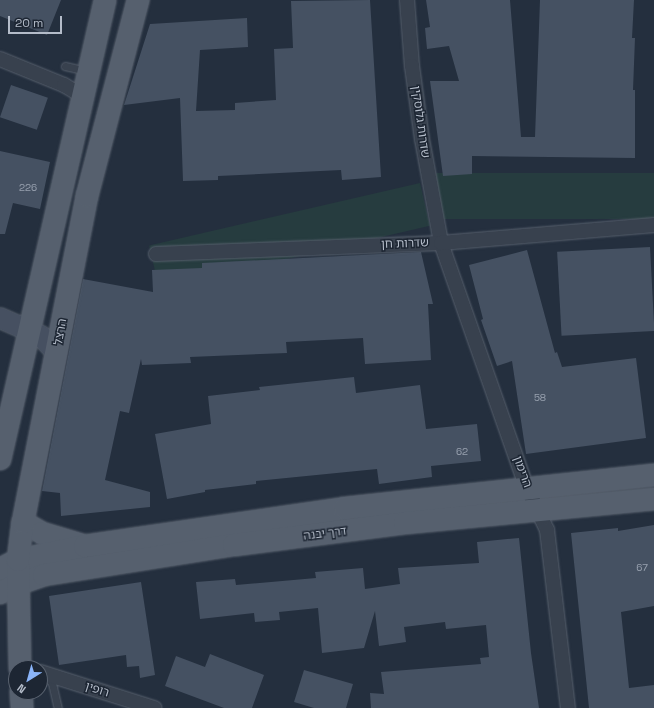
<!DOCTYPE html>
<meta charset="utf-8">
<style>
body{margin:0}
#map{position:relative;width:654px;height:708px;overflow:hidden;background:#242f3e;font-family:"Space Grotesk","Noto Sans Hebrew",sans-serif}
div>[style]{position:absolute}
.green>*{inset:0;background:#263c3f;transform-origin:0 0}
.building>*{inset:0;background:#455162;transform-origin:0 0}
.roads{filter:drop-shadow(0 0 1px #565f6c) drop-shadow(0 0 1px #565f6c)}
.lane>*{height:7px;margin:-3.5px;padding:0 3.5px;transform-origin:3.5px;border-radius:3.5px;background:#38414e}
.street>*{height:14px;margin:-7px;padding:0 7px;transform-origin:7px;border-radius:7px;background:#38414e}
.secondary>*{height:20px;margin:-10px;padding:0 10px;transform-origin:10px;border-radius:10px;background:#465061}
.primary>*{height:22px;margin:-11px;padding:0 11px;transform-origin:11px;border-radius:11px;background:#56606e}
span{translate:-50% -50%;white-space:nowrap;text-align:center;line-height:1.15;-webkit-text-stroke:3px #1d2633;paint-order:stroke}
.number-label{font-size:10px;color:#98a1af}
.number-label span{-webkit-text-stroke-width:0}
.street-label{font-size:12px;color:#b4bcc9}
.north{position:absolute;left:8px;top:660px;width:40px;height:40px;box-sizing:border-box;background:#1d2633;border:1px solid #59626f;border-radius:50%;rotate:217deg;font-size:11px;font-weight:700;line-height:16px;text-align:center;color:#b4bcc9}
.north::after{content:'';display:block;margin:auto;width:14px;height:18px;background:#8ab4f8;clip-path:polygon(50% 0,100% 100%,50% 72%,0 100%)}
.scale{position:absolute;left:8px;top:16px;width:54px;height:18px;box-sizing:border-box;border:2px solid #b4bcc9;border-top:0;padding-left:5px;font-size:12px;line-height:14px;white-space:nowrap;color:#b4bcc9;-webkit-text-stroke:3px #1d2633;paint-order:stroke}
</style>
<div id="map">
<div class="green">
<i style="left:654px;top:173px;width:46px;height:218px;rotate:90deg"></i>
<i style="left:420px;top:183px;width:44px;height:278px;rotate:77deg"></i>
</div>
<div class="building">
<i style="clip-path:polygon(0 0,61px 0,47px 35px,0 16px)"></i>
<i style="clip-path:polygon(370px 0,381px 177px,342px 180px,341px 170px,218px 176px,218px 180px,183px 181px,180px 98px,124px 105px,150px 24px,247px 18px,248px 47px,200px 50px,196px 111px,235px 110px,235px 103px,276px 100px,274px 49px,293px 48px,291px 1px)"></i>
<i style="clip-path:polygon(426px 0,510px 0,521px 137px,535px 137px,540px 0,634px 0,632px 38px,635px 38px,633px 90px,635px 90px,635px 158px,472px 156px,472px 174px,443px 176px,430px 81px,459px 81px,449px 46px,427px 49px,425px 28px,430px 27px)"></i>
<i style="left:11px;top:85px;width:39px;height:34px;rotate:19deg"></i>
<i style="clip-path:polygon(0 151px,50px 162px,40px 209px,13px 203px,5px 234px,0 234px)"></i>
<i style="left:650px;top:247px;width:84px;height:93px;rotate:87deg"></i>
<i style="clip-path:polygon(527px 250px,555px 353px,557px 352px,562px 367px,636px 358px,646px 438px,526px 454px,512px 361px,497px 366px,481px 320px,483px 319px,469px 265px)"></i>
<i style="clip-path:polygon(421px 252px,433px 304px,428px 304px,431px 360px,365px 364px,363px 338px,286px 342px,287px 353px,190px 357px,191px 363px,142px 365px,141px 359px,129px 413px,120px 411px,105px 480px,150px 492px,150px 507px,61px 516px,60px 493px,42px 491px,83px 279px,153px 292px,152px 270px,202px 268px,202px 263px)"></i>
<i style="clip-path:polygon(354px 377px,356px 393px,420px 385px,426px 429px,477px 424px,481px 461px,431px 466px,432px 477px,379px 484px,377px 469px,256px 481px,256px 484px,205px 490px,205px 492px,167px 499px,155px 434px,211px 424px,208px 396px,260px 390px,259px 387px)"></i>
<i style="clip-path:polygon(654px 525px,654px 606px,621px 612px,629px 688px,654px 685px,654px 708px,589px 708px,571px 533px,618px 528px,618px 531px)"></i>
<i style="clip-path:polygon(519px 538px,531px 653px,539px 708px,371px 708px,370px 693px,384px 694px,381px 672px,481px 664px,480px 658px,489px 657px,486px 625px,446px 629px,445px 622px,404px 627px,406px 642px,379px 646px,375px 611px,364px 648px,322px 653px,318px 608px,279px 612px,280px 620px,255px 622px,254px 613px,200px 619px,196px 582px,235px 579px,236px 585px,316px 578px,315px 572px,363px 568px,365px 589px,400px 584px,398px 568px,479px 563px,477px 542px)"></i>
<i style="clip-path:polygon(141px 582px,155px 675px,140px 678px,139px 666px,127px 667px,126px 655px,59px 665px,49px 596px)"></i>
<i style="clip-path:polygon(210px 654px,264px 675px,252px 708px,224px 708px,165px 686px,176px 656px,205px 667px)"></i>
<i style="clip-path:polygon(304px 670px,353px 684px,346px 708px,314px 708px,294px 702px)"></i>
</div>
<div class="roads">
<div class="lane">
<i style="left:65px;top:66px;width:22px;rotate:13deg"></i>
<i style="left:47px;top:677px;width:8px;rotate:50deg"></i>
<i style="left:52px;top:683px;width:26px;rotate:77deg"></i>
</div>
<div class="street">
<i style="left:407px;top:0;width:66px;rotate:85.7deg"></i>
<i style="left:412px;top:66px;width:74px;rotate:82.2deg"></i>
<i style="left:422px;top:139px;width:106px;rotate:79.6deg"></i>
<i style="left:441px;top:243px;width:260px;rotate:70.7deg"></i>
<i style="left:527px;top:488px;width:47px;rotate:64.5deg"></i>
<i style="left:547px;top:530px;width:179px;rotate:83.3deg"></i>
<i style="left:0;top:59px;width:69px;rotate:22.1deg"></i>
<i style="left:64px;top:85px;width:23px;rotate:31deg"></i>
<i style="left:156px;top:254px;width:285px;rotate:-2.2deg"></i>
<i style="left:441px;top:243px;width:214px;rotate:-4.8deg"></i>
<i style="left:40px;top:672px;width:120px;rotate:17.5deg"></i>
</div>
<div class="secondary">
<i style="left:0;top:318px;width:45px;rotate:23.7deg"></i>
<i style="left:41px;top:336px;width:23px;rotate:47deg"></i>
</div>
<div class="primary">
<i style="left:0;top:459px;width:471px;rotate:-77.1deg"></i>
<i style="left:23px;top:522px;width:22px;rotate:30deg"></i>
<i style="left:42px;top:533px;width:42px;rotate:16.7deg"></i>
<i style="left:0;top:569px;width:20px;rotate:-27deg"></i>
<i style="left:18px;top:560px;width:68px;rotate:-11.8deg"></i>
<i style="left:85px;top:546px;width:263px;rotate:-8.3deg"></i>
<i style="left:345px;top:508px;width:311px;rotate:-6.1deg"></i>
<i style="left:0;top:593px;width:20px;rotate:-27deg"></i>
<i style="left:18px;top:584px;width:28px;rotate:-19deg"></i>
<i style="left:44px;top:575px;width:192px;rotate:-9deg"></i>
<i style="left:234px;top:545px;width:172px;rotate:-7.3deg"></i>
<i style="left:405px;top:523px;width:250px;rotate:-5.5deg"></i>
<i style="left:20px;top:668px;width:108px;rotate:-91.1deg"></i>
<i style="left:18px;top:560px;width:38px;rotate:-83deg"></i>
<i style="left:23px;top:522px;width:332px;rotate:-78.9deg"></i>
<i style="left:87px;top:196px;width:203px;rotate:-75.4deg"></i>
<i style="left:21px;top:692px;width:16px;rotate:86deg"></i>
</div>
</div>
<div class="number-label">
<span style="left:28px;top:188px">226</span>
<span style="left:540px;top:398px">58</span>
<span style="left:462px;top:452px">62</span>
<span style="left:642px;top:568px">67</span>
</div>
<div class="street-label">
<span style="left:420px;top:122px;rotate:82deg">שדרות גלוסקין</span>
<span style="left:405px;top:244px;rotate:-2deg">שדרות חן</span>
<span style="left:61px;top:332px;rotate:-80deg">הרצל</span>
<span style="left:522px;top:472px;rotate:70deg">הרימון</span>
<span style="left:325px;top:534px;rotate:-7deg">דרך יבנה</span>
<span style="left:97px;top:690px;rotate:18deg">רופין</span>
</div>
<div class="north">N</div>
<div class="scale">20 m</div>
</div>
